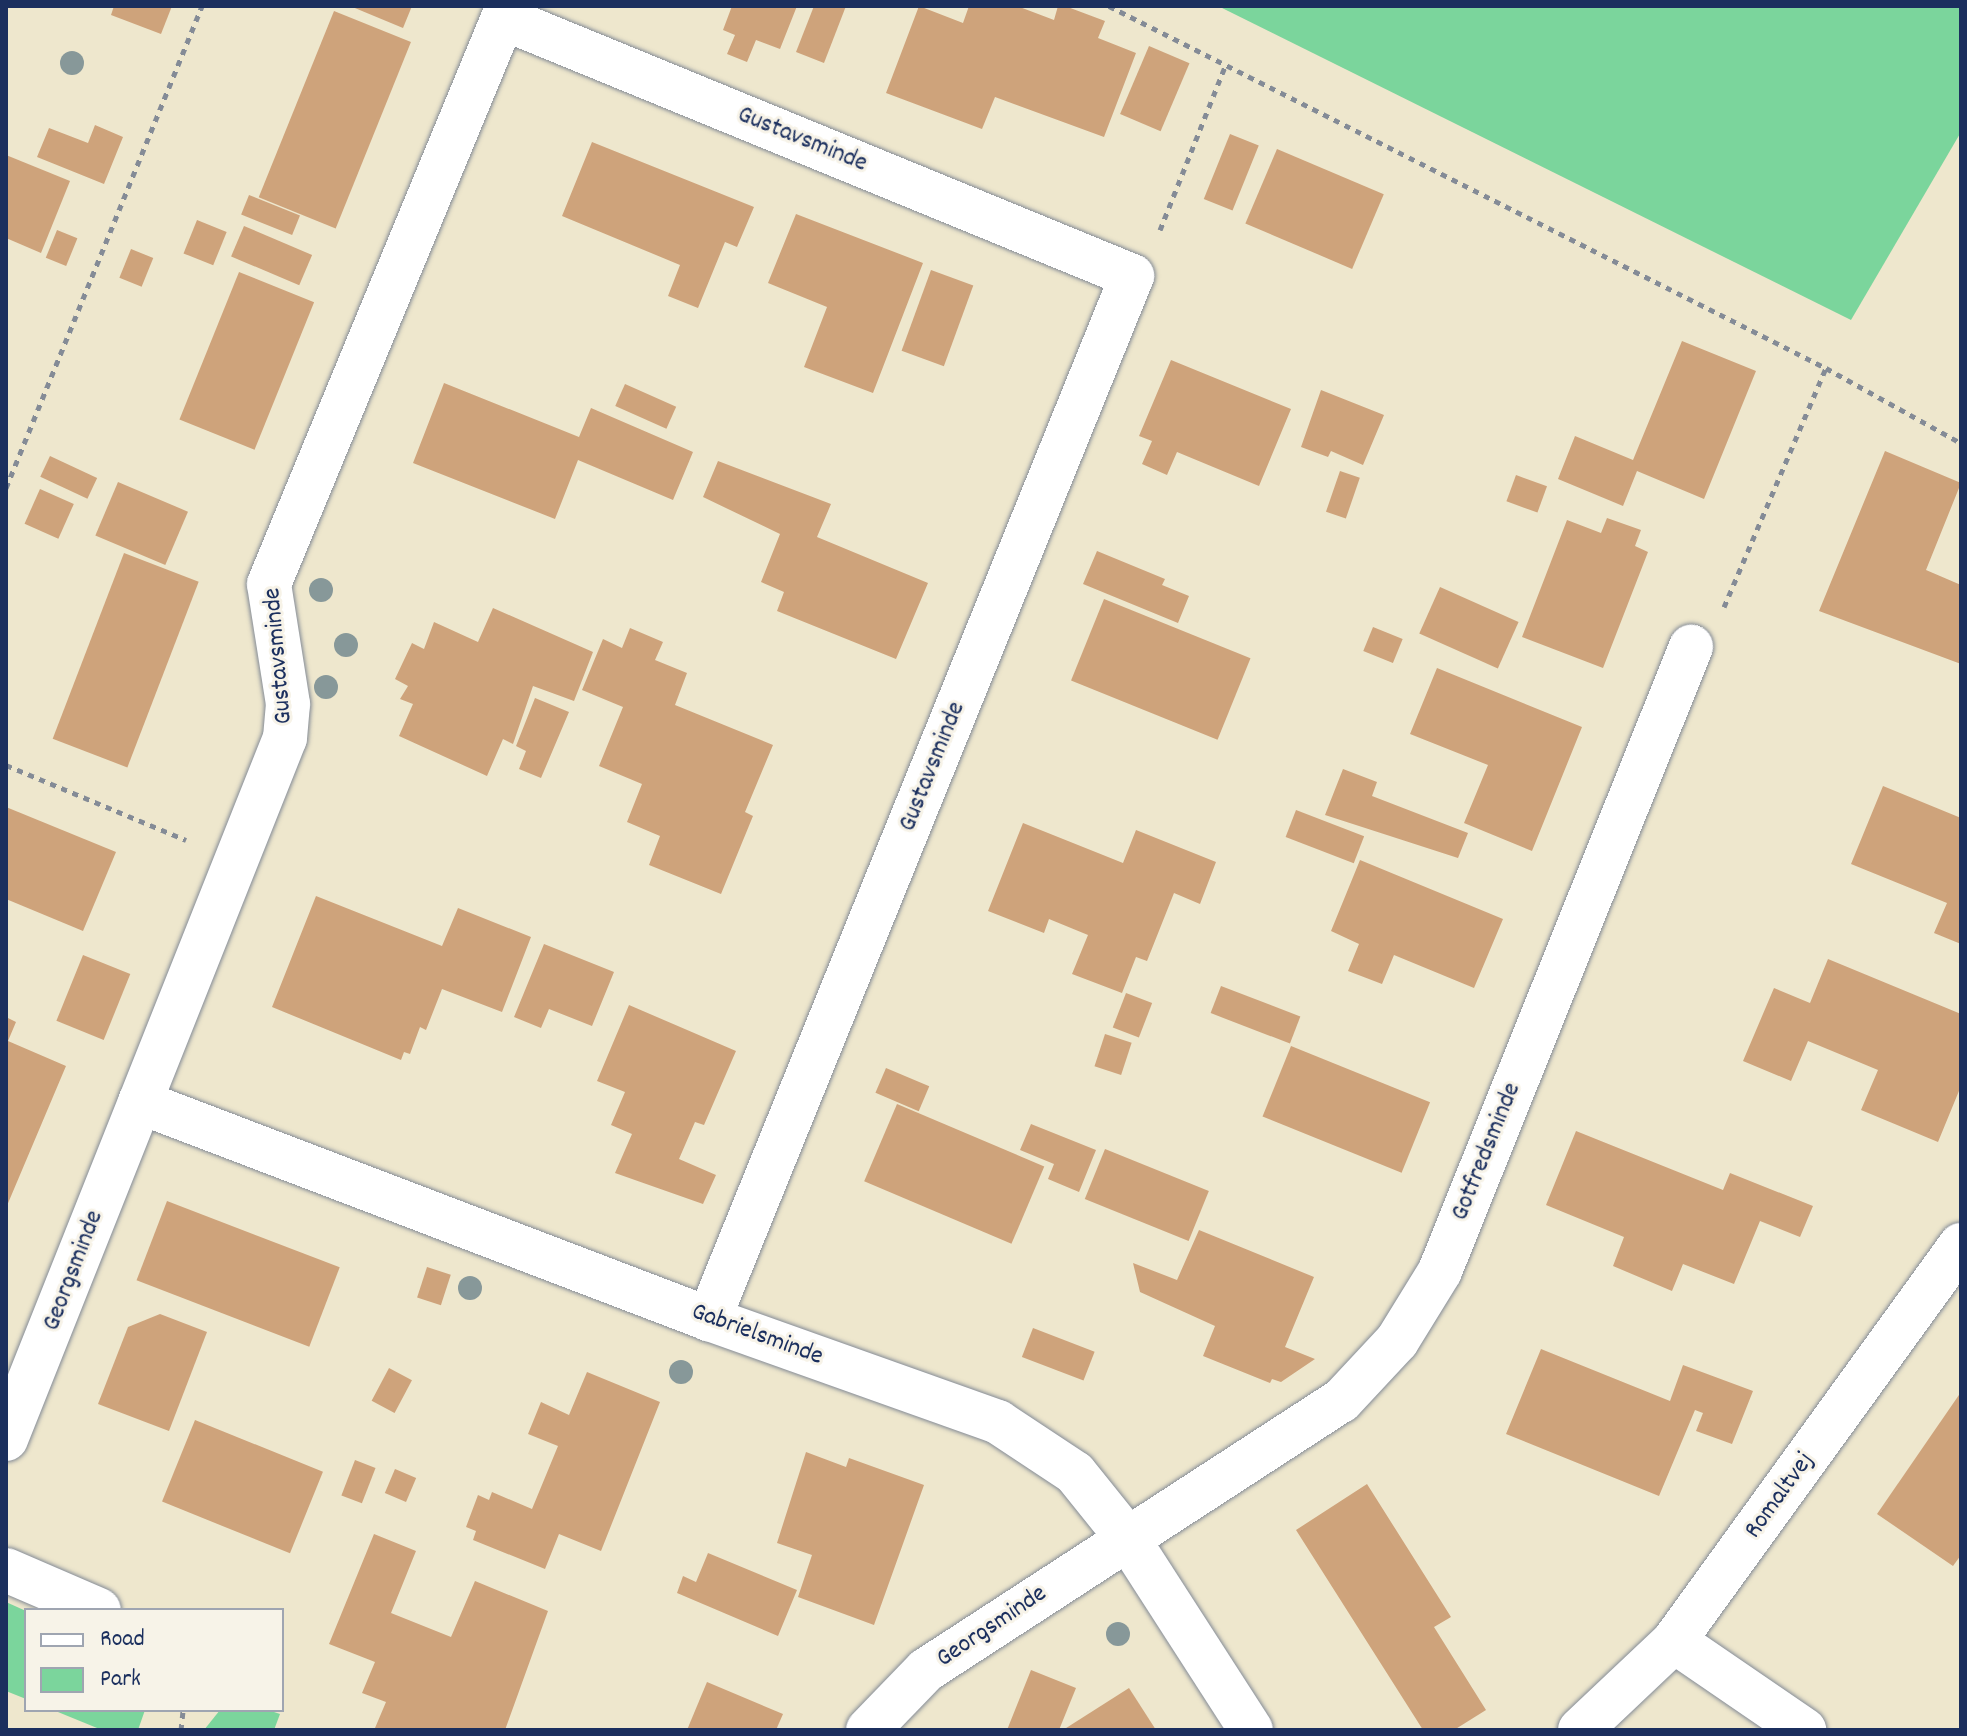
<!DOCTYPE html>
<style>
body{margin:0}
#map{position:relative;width:1967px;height:1736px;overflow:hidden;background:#eee7cd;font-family:Dekko,sans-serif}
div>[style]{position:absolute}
.green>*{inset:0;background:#7bd59c}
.building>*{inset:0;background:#cea37b;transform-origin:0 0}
.path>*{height:5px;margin-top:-2.5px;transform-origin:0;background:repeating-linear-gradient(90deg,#848b96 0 6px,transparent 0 12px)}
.roads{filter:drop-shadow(0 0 2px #848b96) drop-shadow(0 0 2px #848b96)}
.minor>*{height:44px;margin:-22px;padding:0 22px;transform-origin:22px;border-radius:22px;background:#fff}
.trees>*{width:24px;height:24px;margin:-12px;border-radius:50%;background:#879899}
span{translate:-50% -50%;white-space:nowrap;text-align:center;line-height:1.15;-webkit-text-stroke:6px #f7f3e8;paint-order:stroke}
.street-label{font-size:26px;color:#1b2f5e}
.frame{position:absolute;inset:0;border:8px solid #1b2f5e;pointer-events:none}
.legend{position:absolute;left:24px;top:1608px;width:260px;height:104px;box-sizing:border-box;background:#f7f3e8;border:2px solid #9fa5b1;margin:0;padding:10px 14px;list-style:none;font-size:24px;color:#1b2f5e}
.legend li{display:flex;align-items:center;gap:16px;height:40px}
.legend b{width:40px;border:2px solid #9fa5b1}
</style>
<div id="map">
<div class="green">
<i style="clip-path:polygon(1218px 6px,1961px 6px,1961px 132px,1851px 320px)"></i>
<i style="clip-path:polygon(6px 1602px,26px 1611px,26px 1699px,6px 1691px)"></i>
<i style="clip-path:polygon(53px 1710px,145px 1710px,138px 1730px,102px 1730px)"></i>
<i style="clip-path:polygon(220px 1710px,268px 1710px,280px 1714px,274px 1730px,204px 1730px)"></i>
</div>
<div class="building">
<i style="clip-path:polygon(114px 6px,172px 6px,161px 34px,111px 15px)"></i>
<i style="clip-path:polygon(350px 6px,412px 6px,403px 28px)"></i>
<i style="clip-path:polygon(732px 6px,797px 6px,780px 49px,756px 40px,747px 62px,727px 54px,735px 35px,723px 30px)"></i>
<i style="clip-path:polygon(814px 6px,846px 6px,824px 63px,796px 52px)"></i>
<i style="clip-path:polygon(919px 6px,963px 23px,969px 6px,1017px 6px,1054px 20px,1058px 6px,1065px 6px,1105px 21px,1098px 38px,1136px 53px,1104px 137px,995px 97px,982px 129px,886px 93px)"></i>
<i style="left:334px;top:11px;width:83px;height:201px;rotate:22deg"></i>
<i style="left:1149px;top:46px;width:44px;height:74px;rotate:23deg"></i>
<i style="clip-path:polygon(95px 125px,123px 137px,104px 184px,37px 157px,49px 128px,88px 143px)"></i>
<i style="left:1230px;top:134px;width:31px;height:70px;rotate:22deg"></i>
<i style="clip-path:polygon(592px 142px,754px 207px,737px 247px,725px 242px,698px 308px,668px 296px,680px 265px,562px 216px)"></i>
<i style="left:1277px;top:149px;width:116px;height:81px;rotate:23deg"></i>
<i style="clip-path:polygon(6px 155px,70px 181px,41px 253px,6px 238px)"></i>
<i style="left:249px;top:195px;width:55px;height:21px;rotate:22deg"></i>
<i style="clip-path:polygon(796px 214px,923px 263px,873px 393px,804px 367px,827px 307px,768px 283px)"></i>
<i style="left:197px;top:220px;width:32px;height:36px;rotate:22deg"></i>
<i style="left:244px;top:226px;width:74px;height:33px;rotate:23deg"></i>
<i style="left:57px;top:230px;width:22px;height:30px;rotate:22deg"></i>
<i style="left:131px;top:249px;width:24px;height:31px;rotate:22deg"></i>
<i style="left:931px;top:270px;width:45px;height:86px;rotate:20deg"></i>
<i style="left:239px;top:272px;width:81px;height:159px;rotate:22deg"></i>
<i style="clip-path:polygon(1682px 341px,1756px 371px,1704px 499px,1637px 471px,1623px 506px,1558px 479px,1575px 436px,1633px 460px)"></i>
<i style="clip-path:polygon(1171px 360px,1291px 409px,1259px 486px,1177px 452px,1167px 475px,1142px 464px,1152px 441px,1139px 436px)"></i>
<i style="clip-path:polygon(444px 383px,579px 437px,591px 408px,693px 452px,673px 500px,578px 460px,555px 519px,413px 463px)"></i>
<i style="left:625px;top:384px;width:56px;height:24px;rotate:24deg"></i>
<i style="clip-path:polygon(1321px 390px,1384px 415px,1363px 465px,1331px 451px,1328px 457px,1301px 447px)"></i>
<i style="clip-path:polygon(1885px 451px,1961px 483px,1926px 570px,1961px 585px,1961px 664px,1819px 611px)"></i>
<i style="left:50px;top:456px;width:52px;height:23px;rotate:25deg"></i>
<i style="clip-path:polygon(718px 461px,831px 504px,817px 537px,928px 583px,896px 659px,777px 611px,784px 592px,761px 582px,780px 534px,703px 497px)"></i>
<i style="left:1340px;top:471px;width:21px;height:43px;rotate:19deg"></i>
<i style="left:1516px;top:475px;width:33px;height:28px;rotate:20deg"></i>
<i style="left:118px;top:482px;width:76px;height:58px;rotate:23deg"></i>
<i style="left:40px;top:489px;width:37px;height:38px;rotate:24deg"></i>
<i style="clip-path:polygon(1607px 518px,1641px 530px,1635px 546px,1648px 552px,1603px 668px,1522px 637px,1567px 520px,1601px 533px)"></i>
<i style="clip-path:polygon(1097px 551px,1165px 579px,1162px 585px,1189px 596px,1178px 623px,1083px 584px)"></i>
<i style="left:124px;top:553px;width:80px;height:199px;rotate:21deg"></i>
<i style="left:1440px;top:587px;width:86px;height:51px;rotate:24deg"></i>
<i style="left:1104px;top:599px;width:158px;height:88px;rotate:22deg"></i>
<i style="clip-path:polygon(493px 608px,593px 652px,574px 701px,533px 686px,513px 744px,503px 739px,487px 776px,399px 736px,413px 704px,400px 699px,408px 686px,395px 679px,412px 643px,424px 649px,434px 622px,478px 642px)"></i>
<i style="left:1373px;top:627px;width:32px;height:26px;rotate:22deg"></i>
<i style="clip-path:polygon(630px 628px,663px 642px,655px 660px,687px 673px,675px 705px,773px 745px,745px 812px,753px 816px,721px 894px,649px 865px,660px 836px,627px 822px,642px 784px,599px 766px,623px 707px,582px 690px,603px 639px,622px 648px)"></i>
<i style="clip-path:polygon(1437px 668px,1582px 727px,1532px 851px,1464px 823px,1488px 765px,1410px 734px)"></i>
<i style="clip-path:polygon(535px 698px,569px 712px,541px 778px,519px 769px,526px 751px,516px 746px)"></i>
<i style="clip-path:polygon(1343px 769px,1377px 782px,1372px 796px,1468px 833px,1458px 858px,1325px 815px)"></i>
<i style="clip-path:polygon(1883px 786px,1961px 818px,1961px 944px,1934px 933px,1947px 903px,1851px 864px)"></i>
<i style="clip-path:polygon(6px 807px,116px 852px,83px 931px,6px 899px)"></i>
<i style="left:1296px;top:810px;width:73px;height:29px;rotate:21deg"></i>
<i style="clip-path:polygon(1023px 823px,1123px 863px,1136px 830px,1216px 862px,1200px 904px,1174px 893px,1147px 961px,1136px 957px,1122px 993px,1072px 974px,1088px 935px,1049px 919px,1044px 933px,988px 911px)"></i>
<i style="clip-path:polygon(1360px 860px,1503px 919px,1474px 988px,1394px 955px,1382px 984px,1348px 971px,1359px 944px,1331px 931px)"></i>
<i style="clip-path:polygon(316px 896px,442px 946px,458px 908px,531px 937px,502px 1012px,442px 989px,426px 1030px,420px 1027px,410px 1054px,404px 1052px,401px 1060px,272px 1007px)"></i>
<i style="clip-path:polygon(544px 944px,614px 972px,592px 1026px,549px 1009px,541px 1028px,514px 1017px)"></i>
<i style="left:83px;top:955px;width:51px;height:71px;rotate:22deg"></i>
<i style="clip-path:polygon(1828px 959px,1961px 1014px,1961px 1086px,1938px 1142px,1861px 1110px,1878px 1070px,1808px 1041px,1791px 1081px,1743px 1061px,1774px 988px,1810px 1003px)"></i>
<i style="left:1221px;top:986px;width:85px;height:29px;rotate:21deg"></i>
<i style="left:1126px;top:993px;width:28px;height:37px;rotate:21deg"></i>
<i style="clip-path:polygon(629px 1005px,736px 1051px,704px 1125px,695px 1122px,679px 1159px,716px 1175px,703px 1204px,615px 1173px,632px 1134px,611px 1125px,625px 1092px,597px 1081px)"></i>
<i style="clip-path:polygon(6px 1017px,16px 1022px,8px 1041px,66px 1066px,6px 1208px)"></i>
<i style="left:1105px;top:1034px;width:28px;height:34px;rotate:18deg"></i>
<i style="left:1291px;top:1046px;width:150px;height:76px;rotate:22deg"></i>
<i style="left:886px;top:1068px;width:47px;height:27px;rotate:23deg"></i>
<i style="left:897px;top:1104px;width:160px;height:84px;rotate:23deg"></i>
<i style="clip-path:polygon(1031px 1124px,1096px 1150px,1079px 1192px,1048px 1179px,1054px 1164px,1020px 1150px)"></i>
<i style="clip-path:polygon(1576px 1131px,1723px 1190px,1730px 1173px,1813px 1206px,1800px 1237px,1760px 1221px,1734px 1284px,1683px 1264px,1672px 1291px,1613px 1266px,1624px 1237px,1546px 1205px)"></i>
<i style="left:1105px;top:1149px;width:112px;height:54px;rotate:22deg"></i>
<i style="left:167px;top:1201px;width:185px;height:85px;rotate:21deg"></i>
<i style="clip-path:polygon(1199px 1230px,1314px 1277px,1285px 1347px,1315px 1359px,1281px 1382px,1272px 1379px,1270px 1383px,1203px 1356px,1215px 1326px,1140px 1292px,1133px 1263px,1177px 1280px)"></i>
<i style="left:427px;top:1267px;width:25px;height:32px;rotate:18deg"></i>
<i style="clip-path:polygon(160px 1314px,207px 1332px,169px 1431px,98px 1404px,128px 1327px)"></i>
<i style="left:1033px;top:1328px;width:66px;height:31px;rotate:21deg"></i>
<i style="clip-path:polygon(1541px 1349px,1670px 1401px,1683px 1365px,1753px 1391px,1732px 1444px,1696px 1431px,1703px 1413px,1695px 1410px,1659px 1496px,1506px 1434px)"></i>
<i style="left:389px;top:1368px;width:26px;height:37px;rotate:28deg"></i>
<i style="clip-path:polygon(587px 1372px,660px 1402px,601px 1551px,559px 1534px,545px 1569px,473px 1540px,476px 1531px,466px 1527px,478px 1495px,489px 1500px,492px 1492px,532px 1509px,558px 1446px,528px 1434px,541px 1402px,569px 1415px)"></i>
<i style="clip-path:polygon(1961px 1392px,1961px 1555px,1953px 1566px,1877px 1514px)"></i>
<i style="left:195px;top:1420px;width:138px;height:88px;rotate:22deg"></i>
<i style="clip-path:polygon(806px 1452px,846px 1467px,849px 1458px,924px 1485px,874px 1625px,798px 1597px,812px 1555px,777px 1543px)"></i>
<i style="left:355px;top:1460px;width:22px;height:38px;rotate:21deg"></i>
<i style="left:395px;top:1469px;width:23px;height:26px;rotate:23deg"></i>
<i style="clip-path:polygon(1367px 1484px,1451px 1617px,1434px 1627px,1486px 1710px,1454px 1730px,1423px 1730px,1296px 1530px)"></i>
<i style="clip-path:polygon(374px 1534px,416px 1551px,391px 1613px,451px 1637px,475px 1581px,548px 1611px,505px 1730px,375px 1728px,386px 1702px,362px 1693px,375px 1662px,329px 1644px)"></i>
<i style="clip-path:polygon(708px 1553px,797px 1590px,778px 1636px,677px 1593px,683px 1576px,696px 1582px)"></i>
<i style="clip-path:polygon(1031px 1670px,1076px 1688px,1059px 1730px,1007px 1730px)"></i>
<i style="clip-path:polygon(707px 1682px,783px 1714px,776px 1730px,687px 1730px)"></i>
<i style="clip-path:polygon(1129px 1688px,1156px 1730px,1063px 1730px)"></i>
</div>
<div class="path">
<i style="left:1109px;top:6px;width:803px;rotate:26.79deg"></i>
<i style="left:1826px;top:368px;width:154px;rotate:29.1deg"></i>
<i style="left:1160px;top:230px;width:179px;rotate:-68.3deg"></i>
<i style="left:6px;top:488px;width:520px;rotate:-67.87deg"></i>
<i style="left:1724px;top:607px;width:260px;rotate:-66.9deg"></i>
<i style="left:6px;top:765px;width:195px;rotate:22.6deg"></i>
<i style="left:181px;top:1730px;width:20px;rotate:-84deg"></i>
</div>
<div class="roads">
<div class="minor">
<i style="left:140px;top:1102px;width:609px;rotate:20.88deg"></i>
<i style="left:709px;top:1319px;width:307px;rotate:19.6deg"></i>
<i style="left:998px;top:1422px;width:92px;rotate:33.5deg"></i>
<i style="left:1075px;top:1473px;width:85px;rotate:51.2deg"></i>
<i style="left:1128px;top:1539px;width:227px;rotate:57.2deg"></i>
<i style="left:6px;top:1439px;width:754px;rotate:-68.3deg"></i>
<i style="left:285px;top:738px;width:34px;rotate:-85deg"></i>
<i style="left:288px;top:704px;width:121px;rotate:-99deg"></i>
<i style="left:269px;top:584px;width:612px;rotate:-67.54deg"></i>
<i style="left:503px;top:18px;width:680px;rotate:22.3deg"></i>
<i style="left:1132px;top:276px;width:1126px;rotate:112.08deg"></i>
<i style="left:6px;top:1570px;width:101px;rotate:23.3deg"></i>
<i style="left:1674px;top:1641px;width:158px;rotate:34.4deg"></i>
<i style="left:868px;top:1730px;width:83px;rotate:-46deg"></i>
<i style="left:926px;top:1670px;width:495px;rotate:-33deg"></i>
<i style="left:1341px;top:1401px;width:82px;rotate:-47deg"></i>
<i style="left:1397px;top:1341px;width:82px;rotate:-58.4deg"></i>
<i style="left:1440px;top:1271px;width:673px;rotate:-68.09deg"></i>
<i style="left:1580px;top:1730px;width:129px;rotate:-43.4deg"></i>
<i style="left:1674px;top:1641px;width:489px;rotate:-54.1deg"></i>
</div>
</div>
<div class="trees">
<i style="left:72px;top:63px"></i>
<i style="left:321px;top:590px"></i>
<i style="left:346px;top:645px"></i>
<i style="left:326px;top:687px"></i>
<i style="left:470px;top:1288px"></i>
<i style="left:681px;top:1372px"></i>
<i style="left:1118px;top:1634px"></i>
</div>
<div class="street-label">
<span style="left:802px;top:140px;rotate:22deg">Gustavsminde</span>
<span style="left:279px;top:656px;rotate:-95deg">Gustavsminde</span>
<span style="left:933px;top:767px;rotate:-68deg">Gustavsminde</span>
<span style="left:1487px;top:1152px;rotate:-68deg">Gotfredsminde</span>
<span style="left:74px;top:1271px;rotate:-69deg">Georgsminde</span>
<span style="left:757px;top:1335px;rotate:20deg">Gabrielsminde</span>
<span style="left:1780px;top:1496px;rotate:-54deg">Romaltvej</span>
<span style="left:992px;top:1627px;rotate:-34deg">Georgsminde</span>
</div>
<div class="frame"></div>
<ul class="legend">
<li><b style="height:10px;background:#fff"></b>Road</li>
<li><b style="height:22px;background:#7bd59c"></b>Park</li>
</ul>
</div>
